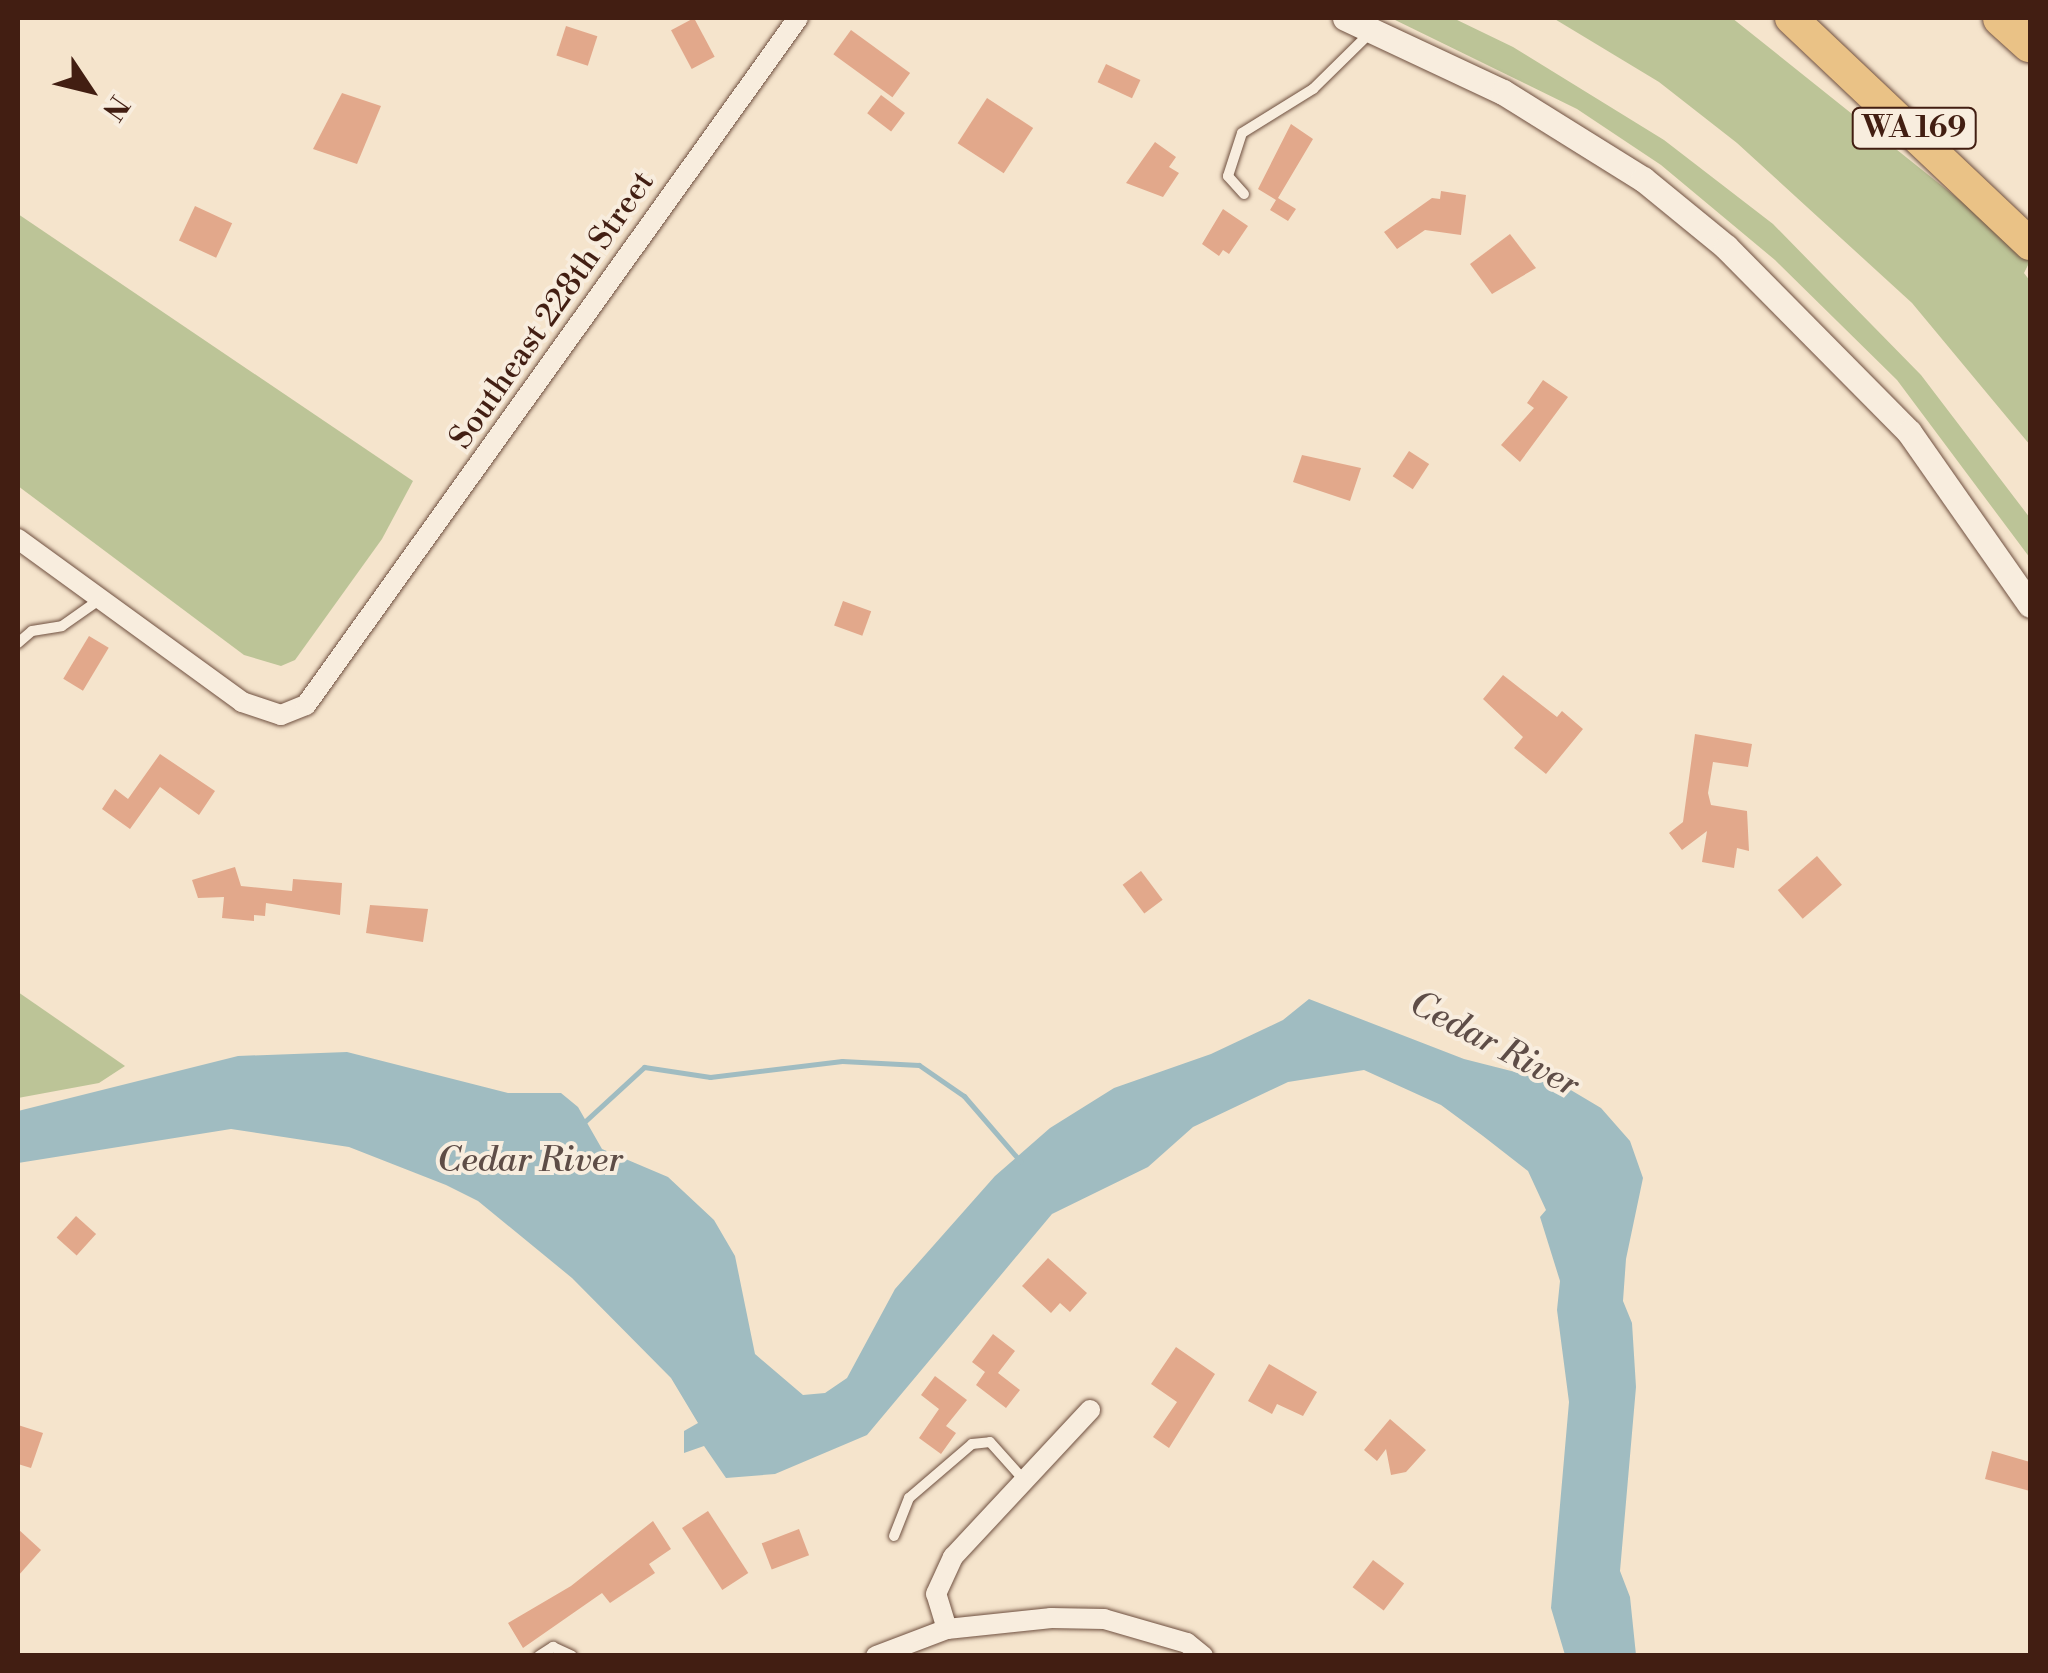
<!DOCTYPE html>
<style>
body{margin:0}
#map{position:relative;width:2048px;height:1673px;overflow:hidden;background:#f5e4cc;font-family:"Libre Bodoni",serif}
div>[style]{position:absolute}
.green>*{inset:0;background:#bcc497}
.water>*{inset:0;background:#a0bcc1}
.stream>*{height:5px;margin:-2.5px;padding:0 2.5px;transform-origin:2.5px;border-radius:2.5px;background:#a0bcc1}
.building>*{inset:0;background:#e2a88b;transform-origin:0 0}
.roads{filter:drop-shadow(0 0 2px #6f5040) drop-shadow(0 0 2px #6f5040)}
.service>*{height:10px;margin:-5px;padding:0 5px;transform-origin:5px;border-radius:5px;background:#f8edde}
.minor>*{height:20px;margin:-10px;padding:0 10px;transform-origin:10px;border-radius:10px;background:#f8edde}
.tertiary>*{height:25px;margin:-12.5px;padding:0 12.5px;transform-origin:12.5px;border-radius:12.5px;background:#f8edde}
.primary>*{height:32px;margin:-16px;padding:0 16px;transform-origin:16px;border-radius:16px;background:#eac286}
.motorway>*{height:38px;margin:-19px;padding:0 19px;transform-origin:19px;border-radius:19px;background:#eac286}
span{translate:-50% -50%;white-space:nowrap;text-align:center;line-height:1.15;-webkit-text-stroke:8px #f8edde;paint-order:stroke}
.shield-label span{padding:2px 8px;background:#f8edde;border:2px solid;border-radius:8px;-webkit-text-stroke-width:0}
.shield-label{font-size:30px;color:#421e12;font-weight:700}
.street-label{font-size:32px;color:#421e12}
.water-label{font-size:35px;color:#5e4d47;font-style:italic}
.frame{position:absolute;inset:0;border:20px solid #421e12;pointer-events:none}
.north{position:absolute;left:40px;top:40px;width:100px;height:100px;-webkit-text-stroke:8px #f8edde;paint-order:stroke;rotate:125deg;font-size:28px;font-weight:700;line-height:40px;text-align:center;color:#421e12}
.north::after{content:'';display:block;margin:auto;width:35px;height:45px;background:#421e12;clip-path:polygon(50% 0,100% 100%,50% 72%,0 100%)}
</style>
<div id="map">
<div class="green">
<i style="clip-path:polygon(1391px 18px,1453px 18px,1513px 47px,1664px 140px,1773px 224px,1921px 375px,2030px 518px,2030px 558px,1897px 380px,1775px 260px,1661px 165px,1577px 109px)"></i>
<i style="clip-path:polygon(1553px 18px,1732px 18px,2001px 233px,2030px 261px,2024px 273px,2030px 281px,2030px 445px,1912px 303px,1737px 143px,1659px 82px)"></i>
<i style="clip-path:polygon(18px 214px,413px 481px,382px 539px,295px 660px,281px 666px,244px 655px,18px 486px)"></i>
<i style="clip-path:polygon(18px 992px,125px 1066px,99px 1083px,18px 1098px)"></i>
</div>
<div class="water">
<i style="clip-path:polygon(1309px 999px,1464px 1059px,1559px 1083px,1601px 1108px,1630px 1141px,1643px 1178px,1626px 1259px,1623px 1301px,1632px 1323px,1636px 1387px,1620px 1571px,1630px 1597px,1636px 1655px,1565px 1655px,1551px 1608px,1569px 1402px,1557px 1310px,1560px 1281px,1540px 1217px,1546px 1210px,1528px 1171px,1483px 1136px,1441px 1105px,1364px 1070px,1288px 1082px,1193px 1127px,1148px 1167px,1052px 1214px,867px 1435px,775px 1474px,726px 1478px,704px 1446px,684px 1453px,684px 1431px,698px 1423px,671px 1378px,572px 1278px,478px 1201px,446px 1185px,349px 1147px,231px 1129px,18px 1163px,18px 1111px,238px 1056px,347px 1052px,508px 1093px,561px 1093px,578px 1107px,602px 1149px,668px 1177px,714px 1220px,735px 1256px,755px 1354px,803px 1395px,825px 1393px,847px 1378px,895px 1289px,995px 1176px,1050px 1128px,1114px 1088px,1211px 1054px,1283px 1020px)"></i>
</div>
<div class="stream">
<i style="left:581px;top:1125px;width:86px;rotate:-42.6deg"></i>
<i style="left:644px;top:1067px;width:67px;rotate:8.6deg"></i>
<i style="left:710px;top:1077px;width:133px;rotate:-6.9deg"></i>
<i style="left:842px;top:1061px;width:77px;rotate:3deg"></i>
<i style="left:919px;top:1065px;width:55px;rotate:34.6deg"></i>
<i style="left:964px;top:1096px;width:87px;rotate:49.2deg"></i>
</div>
<div class="building">
<i style="left:694px;top:18px;width:44px;height:26px;rotate:62deg"></i>
<i style="left:566px;top:26px;width:33px;height:31px;rotate:18deg"></i>
<i style="left:851px;top:30px;width:73px;height:30px;rotate:36deg"></i>
<i style="left:1106px;top:64px;width:38px;height:20px;rotate:25deg"></i>
<i style="clip-path:polygon(342px 93px,381px 106px,357px 164px,313px 149px)"></i>
<i style="left:881px;top:95px;width:30px;height:23px;rotate:37deg"></i>
<i style="left:987px;top:98px;width:55px;height:54px;rotate:33deg"></i>
<i style="clip-path:polygon(1291px 124px,1313px 139px,1278px 198px,1296px 209px,1288px 221px,1270px 210px,1276px 200px,1258px 189px)"></i>
<i style="clip-path:polygon(1155px 142px,1176px 157px,1169px 167px,1179px 173px,1163px 197px,1126px 183px)"></i>
<i style="clip-path:polygon(1441px 191px,1466px 195px,1461px 235px,1425px 230px,1397px 249px,1384px 232px,1432px 198px,1440px 199px)"></i>
<i style="left:195px;top:206px;width:41px;height:38px;rotate:25deg"></i>
<i style="clip-path:polygon(1223px 209px,1248px 226px,1229px 254px,1223px 250px,1219px 256px,1202px 244px)"></i>
<i style="clip-path:polygon(1510px 234px,1536px 268px,1492px 294px,1470px 264px)"></i>
<i style="clip-path:polygon(1543px 380px,1568px 397px,1520px 462px,1501px 445px,1534px 408px,1527px 403px)"></i>
<i style="left:1409px;top:451px;width:24px;height:30px;rotate:33deg"></i>
<i style="clip-path:polygon(1302px 455px,1361px 468px,1350px 501px,1293px 482px)"></i>
<i style="left:843px;top:601px;width:30px;height:26px;rotate:20deg"></i>
<i style="left:89px;top:636px;width:23px;height:50px;rotate:31deg"></i>
<i style="clip-path:polygon(1503px 675px,1557px 717px,1562px 711px,1583px 729px,1546px 774px,1514px 748px,1523px 737px,1483px 699px)"></i>
<i style="clip-path:polygon(1695px 734px,1752px 744px,1748px 767px,1713px 762px,1708px 793px,1711px 805px,1747px 811px,1749px 851px,1737px 848px,1734px 868px,1702px 862px,1707px 831px,1682px 850px,1669px 833px,1683px 822px)"></i>
<i style="clip-path:polygon(160px 754px,215px 791px,199px 815px,160px 787px,130px 829px,102px 809px,115px 789px,128px 799px)"></i>
<i style="left:1817px;top:856px;width:38px;height:52px;rotate:49deg"></i>
<i style="clip-path:polygon(235px 867px,241px 886px,292px 891px,293px 879px,342px 883px,340px 915px,266px 903px,265px 916px,254px 915px,254px 921px,222px 918px,224px 897px,198px 898px,192px 880px)"></i>
<i style="left:1141px;top:871px;width:36px;height:23px;rotate:53deg"></i>
<i style="clip-path:polygon(370px 905px,428px 909px,423px 942px,366px 933px)"></i>
<i style="left:76px;top:1216px;width:27px;height:29px;rotate:42deg"></i>
<i style="clip-path:polygon(1048px 1258px,1087px 1293px,1070px 1312px,1060px 1303px,1051px 1313px,1022px 1286px)"></i>
<i style="clip-path:polygon(993px 1334px,1015px 1351px,998px 1373px,1020px 1390px,1006px 1408px,976px 1385px,985px 1372px,972px 1362px)"></i>
<i style="clip-path:polygon(1176px 1347px,1215px 1374px,1169px 1448px,1153px 1437px,1177px 1402px,1151px 1384px)"></i>
<i style="clip-path:polygon(1269px 1364px,1317px 1392px,1303px 1416px,1277px 1404px,1272px 1414px,1248px 1401px)"></i>
<i style="clip-path:polygon(935px 1376px,967px 1400px,946px 1426px,956px 1433px,941px 1454px,919px 1438px,939px 1409px,921px 1395px)"></i>
<i style="clip-path:polygon(1390px 1419px,1426px 1450px,1406px 1472px,1391px 1475px,1386px 1449px,1377px 1461px,1364px 1450px)"></i>
<i style="clip-path:polygon(18px 1425px,43px 1433px,31px 1468px,18px 1464px)"></i>
<i style="clip-path:polygon(1992px 1451px,2030px 1462px,2030px 1491px,1985px 1479px)"></i>
<i style="left:708px;top:1511px;width:74px;height:31px;rotate:57deg"></i>
<i style="clip-path:polygon(653px 1521px,671px 1549px,649px 1564px,655px 1573px,610px 1603px,602px 1593px,523px 1648px,508px 1623px,571px 1586px)"></i>
<i style="clip-path:polygon(18px 1529px,41px 1550px,18px 1576px)"></i>
<i style="left:799px;top:1529px;width:28px;height:40px;rotate:69deg"></i>
<i style="left:1373px;top:1560px;width:39px;height:34px;rotate:37deg"></i>
</div>
<div class="roads">
<div class="service">
<i style="left:1244px;top:194px;width:24px;rotate:-132deg"></i>
<i style="left:1228px;top:176px;width:45px;rotate:-72deg"></i>
<i style="left:1242px;top:133px;width:84px;rotate:-31.8deg"></i>
<i style="left:1313px;top:89px;width:84px;rotate:-44.5deg"></i>
<i style="left:18px;top:643px;width:18px;rotate:-41deg"></i>
<i style="left:32px;top:631px;width:30px;rotate:-9deg"></i>
<i style="left:62px;top:626px;width:45px;rotate:-35.1deg"></i>
<i style="left:894px;top:1536px;width:41px;rotate:-68.5deg"></i>
<i style="left:909px;top:1498px;width:83px;rotate:-40.6deg"></i>
<i style="left:972px;top:1444px;width:18px;rotate:-6deg"></i>
<i style="left:990px;top:1442px;width:51px;rotate:48.2deg"></i>
<i style="left:539px;top:1656px;width:17px;rotate:-33deg"></i>
<i style="left:553px;top:1647px;width:21px;rotate:25deg"></i>
</div>
<div class="minor">
<i style="left:18px;top:539px;width:277px;rotate:36deg"></i>
<i style="left:242px;top:702px;width:41px;rotate:18.4deg"></i>
<i style="left:281px;top:715px;width:27px;rotate:-22deg"></i>
<i style="left:306px;top:705px;width:845px;rotate:-54.39deg"></i>
<i style="left:947px;top:1629px;width:37px;rotate:-107deg"></i>
<i style="left:936px;top:1594px;width:41px;rotate:-65.3deg"></i>
<i style="left:953px;top:1557px;width:201px;rotate:-47deg"></i>
<i style="left:876px;top:1656px;width:76px;rotate:-20.8deg"></i>
<i style="left:947px;top:1629px;width:105px;rotate:-6deg"></i>
<i style="left:1051px;top:1618px;width:53px;rotate:1.1deg"></i>
<i style="left:1104px;top:1619px;width:86px;rotate:16.1deg"></i>
<i style="left:1187px;top:1643px;width:21px;rotate:39deg"></i>
</div>
<div class="tertiary">
<i style="left:1345px;top:18px;width:174px;rotate:25.1deg"></i>
<i style="left:1503px;top:92px;width:165px;rotate:31.9deg"></i>
<i style="left:1643px;top:179px;width:107px;rotate:39.3deg"></i>
<i style="left:1726px;top:247px;width:260px;rotate:45.3deg"></i>
<i style="left:1909px;top:432px;width:211px;rotate:55deg"></i>
</div>
<div class="primary">
<i style="left:1791px;top:18px;width:329px;rotate:43.4deg"></i>
</div>
<div class="motorway">
<i style="left:2002px;top:18px;width:38px;rotate:42deg"></i>
</div>
</div>
<div class="shield-label">
<span style="left:1914px;top:128px">WA 169</span>
</div>
<div class="street-label">
<span style="left:552px;top:310px;rotate:-55deg">Southeast 228th Street</span>
</div>
<div class="water-label">
<span style="left:1494px;top:1045px;rotate:28deg">Cedar River</span>
<span style="left:530px;top:1161px">Cedar River</span>
</div>
<div class="frame"></div>
<div class="north">N</div>
</div>
